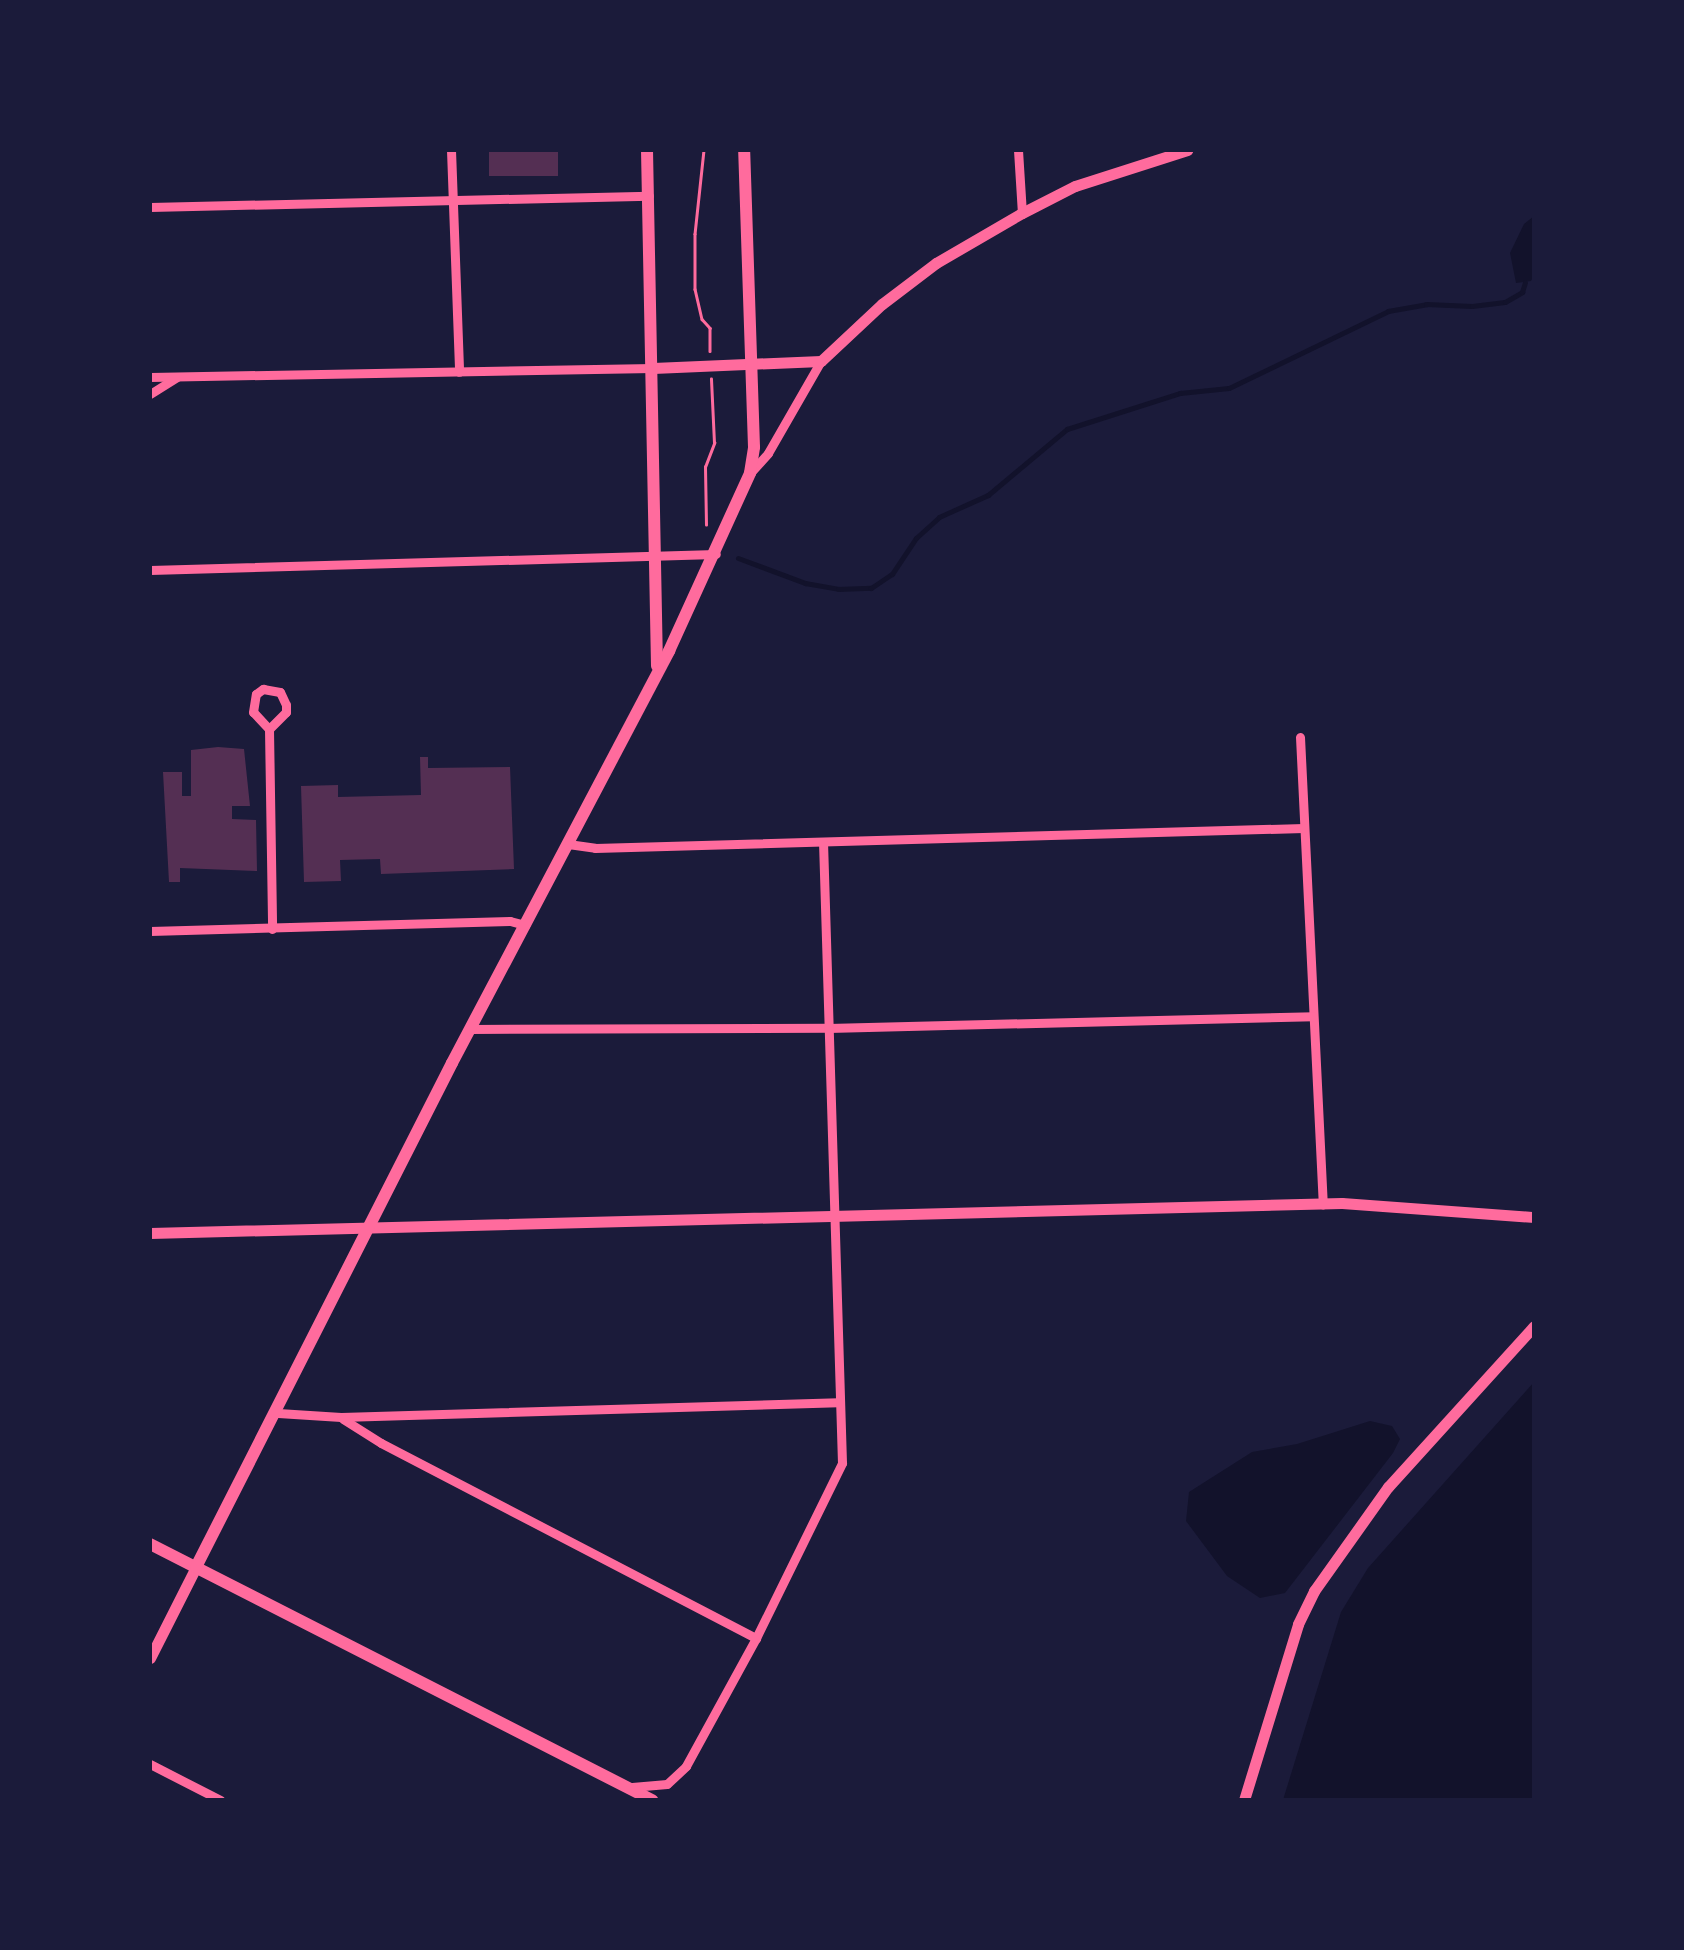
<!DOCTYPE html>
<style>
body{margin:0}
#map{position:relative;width:1684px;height:1950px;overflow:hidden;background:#1b1b3a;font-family:"Fira Sans",sans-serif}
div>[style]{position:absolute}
.water>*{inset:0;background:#12122b}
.stream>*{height:5px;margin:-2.5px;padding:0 2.5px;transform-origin:2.5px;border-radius:2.5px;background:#12122b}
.building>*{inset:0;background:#542f53;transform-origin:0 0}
.path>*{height:2.5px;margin:-1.25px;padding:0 1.25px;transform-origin:1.25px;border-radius:1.25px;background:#ff6b9d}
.minor>*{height:9px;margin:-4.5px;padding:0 4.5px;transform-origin:4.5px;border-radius:4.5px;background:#ff6b9d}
.tertiary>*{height:11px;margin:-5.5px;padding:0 5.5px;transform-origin:5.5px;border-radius:5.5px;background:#ff6b9d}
.secondary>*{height:12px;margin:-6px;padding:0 6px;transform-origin:6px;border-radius:6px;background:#ff6b9d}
span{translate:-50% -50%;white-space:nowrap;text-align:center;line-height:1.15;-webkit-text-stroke:8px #1b1b3a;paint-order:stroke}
.frame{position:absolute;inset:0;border:152px solid #1b1b3a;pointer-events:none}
</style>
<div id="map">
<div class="water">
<i style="clip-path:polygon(1534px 216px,1534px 275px,1531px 281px,1516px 283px,1510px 253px,1524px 224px)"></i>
<i style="clip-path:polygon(1534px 1382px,1534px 1800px,1283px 1800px,1341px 1612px,1368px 1568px)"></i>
<i style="clip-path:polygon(1370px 1421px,1392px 1426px,1400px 1439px,1393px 1453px,1285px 1593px,1260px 1598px,1227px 1576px,1186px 1521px,1189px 1492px,1252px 1452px,1297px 1444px)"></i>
</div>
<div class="stream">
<i style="left:738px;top:558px;width:72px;rotate:20.5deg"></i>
<i style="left:805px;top:583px;width:34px;rotate:10deg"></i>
<i style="left:838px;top:589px;width:33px;rotate:-2deg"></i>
<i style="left:871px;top:588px;width:25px;rotate:-34deg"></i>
<i style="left:892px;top:574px;width:43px;rotate:-56.3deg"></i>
<i style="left:916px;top:538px;width:31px;rotate:-42deg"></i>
<i style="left:939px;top:517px;width:54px;rotate:-24.2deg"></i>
<i style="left:988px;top:495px;width:103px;rotate:-39.9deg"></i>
<i style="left:1067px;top:429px;width:119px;rotate:-17.7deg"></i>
<i style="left:1180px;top:393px;width:49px;rotate:-5.8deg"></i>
<i style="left:1229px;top:388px;width:177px;rotate:-25.8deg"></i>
<i style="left:1388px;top:311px;width:39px;rotate:-10deg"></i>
<i style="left:1426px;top:304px;width:46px;rotate:2.5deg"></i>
<i style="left:1472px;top:306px;width:33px;rotate:-7deg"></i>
<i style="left:1505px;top:302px;width:20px;rotate:-30deg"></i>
<i style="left:1522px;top:292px;width:10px;rotate:-73deg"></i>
</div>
<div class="building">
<i style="left:489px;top:150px;width:69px;height:26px"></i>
<i style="clip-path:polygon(218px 747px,244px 749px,250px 806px,232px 806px,232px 819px,256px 820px,257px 871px,180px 868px,180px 882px,169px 882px,163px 772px,182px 772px,182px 796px,191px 796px,191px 750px)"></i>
<i style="clip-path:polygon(420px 757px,428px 757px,428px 768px,510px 767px,514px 869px,381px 874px,380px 859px,340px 860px,341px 881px,304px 882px,301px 786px,338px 785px,338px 797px,421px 795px)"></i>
</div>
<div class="path">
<i style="left:704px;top:150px;width:84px;rotate:96.1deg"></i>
<i style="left:695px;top:234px;width:55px;rotate:90deg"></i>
<i style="left:695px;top:289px;width:31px;rotate:77deg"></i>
<i style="left:702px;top:319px;width:12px;rotate:48deg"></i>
<i style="left:710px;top:328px;width:23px;rotate:90deg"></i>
<i style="left:706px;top:525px;width:58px;rotate:-91deg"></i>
<i style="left:705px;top:467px;width:26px;rotate:-69deg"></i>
<i style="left:714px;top:443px;width:64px;rotate:-92.7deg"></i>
</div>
<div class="minor">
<i style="left:451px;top:150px;width:222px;rotate:87.9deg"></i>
<i style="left:1018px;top:150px;width:63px;rotate:86.4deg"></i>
<i style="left:150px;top:207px;width:499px;rotate:-1.3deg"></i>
<i style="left:150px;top:377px;width:503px;rotate:-1.03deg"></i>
<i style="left:150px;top:394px;width:32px;rotate:-32deg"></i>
<i style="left:752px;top:471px;width:24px;rotate:-48deg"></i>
<i style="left:768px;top:453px;width:106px;rotate:-60.1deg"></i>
<i style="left:150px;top:570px;width:566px;rotate:-1.62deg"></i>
<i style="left:269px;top:729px;width:23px;rotate:-133deg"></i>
<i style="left:253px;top:712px;width:18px;rotate:-81deg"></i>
<i style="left:256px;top:694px;width:9px;rotate:-36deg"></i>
<i style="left:263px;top:689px;width:17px;rotate:10deg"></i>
<i style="left:280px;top:692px;width:14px;rotate:65deg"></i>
<i style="left:286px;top:705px;width:7px;rotate:90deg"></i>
<i style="left:286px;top:712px;width:24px;rotate:135deg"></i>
<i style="left:269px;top:729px;width:200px;rotate:89.1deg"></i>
<i style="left:1300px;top:737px;width:468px;rotate:87.2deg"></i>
<i style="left:568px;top:844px;width:27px;rotate:8deg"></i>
<i style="left:595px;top:848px;width:709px;rotate:-1.62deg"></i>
<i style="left:150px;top:931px;width:360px;rotate:-1.6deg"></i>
<i style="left:510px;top:921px;width:16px;rotate:15deg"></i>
<i style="left:470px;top:1029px;width:358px;rotate:-0.2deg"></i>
<i style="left:828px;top:1028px;width:485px;rotate:-1.4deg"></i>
<i style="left:278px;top:1413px;width:63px;rotate:3.6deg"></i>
<i style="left:341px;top:1417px;width:497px;rotate:-1.7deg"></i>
<i style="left:343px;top:1419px;width:45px;rotate:32.3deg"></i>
<i style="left:381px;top:1443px;width:423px;rotate:27.5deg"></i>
<i style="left:150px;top:1764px;width:79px;rotate:27.2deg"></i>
<i style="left:632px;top:1787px;width:35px;rotate:-5deg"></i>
<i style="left:667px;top:1784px;width:26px;rotate:-43deg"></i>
<i style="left:686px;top:1766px;width:146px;rotate:-61.3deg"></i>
<i style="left:756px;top:1638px;width:195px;rotate:-63.8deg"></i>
<i style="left:842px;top:1463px;width:621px;rotate:-91.75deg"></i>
</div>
<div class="tertiary">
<i style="left:653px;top:368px;width:168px;rotate:-2.4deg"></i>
<i style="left:821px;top:361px;width:83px;rotate:-43.1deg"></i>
<i style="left:882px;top:304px;width:68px;rotate:-37.2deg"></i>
<i style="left:936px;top:263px;width:99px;rotate:-30.2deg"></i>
<i style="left:1022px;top:213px;width:59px;rotate:-27deg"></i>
<i style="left:1075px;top:186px;width:118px;rotate:-17.8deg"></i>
<i style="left:150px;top:1233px;width:1192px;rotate:-1.44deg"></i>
<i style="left:1342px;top:1203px;width:193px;rotate:4.2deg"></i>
<i style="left:150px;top:1658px;width:102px;rotate:-63.2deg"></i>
<i style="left:1244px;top:1800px;width:184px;rotate:-72.9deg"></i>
<i style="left:1298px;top:1624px;width:37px;rotate:-64deg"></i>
<i style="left:1314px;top:1591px;width:128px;rotate:-54.6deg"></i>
<i style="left:1388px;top:1487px;width:217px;rotate:-47.8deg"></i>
</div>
<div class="secondary">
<i style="left:647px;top:150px;width:516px;rotate:88.89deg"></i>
<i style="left:150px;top:1544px;width:564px;rotate:27.02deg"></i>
<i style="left:196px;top:1567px;width:565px;rotate:-63.07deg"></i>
<i style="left:452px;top:1063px;width:466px;rotate:-62.2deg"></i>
<i style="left:669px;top:651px;width:196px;rotate:-65.5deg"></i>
<i style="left:750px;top:473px;width:26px;rotate:-81deg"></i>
<i style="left:754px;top:447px;width:297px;rotate:-91.9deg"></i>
</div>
<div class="frame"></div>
</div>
